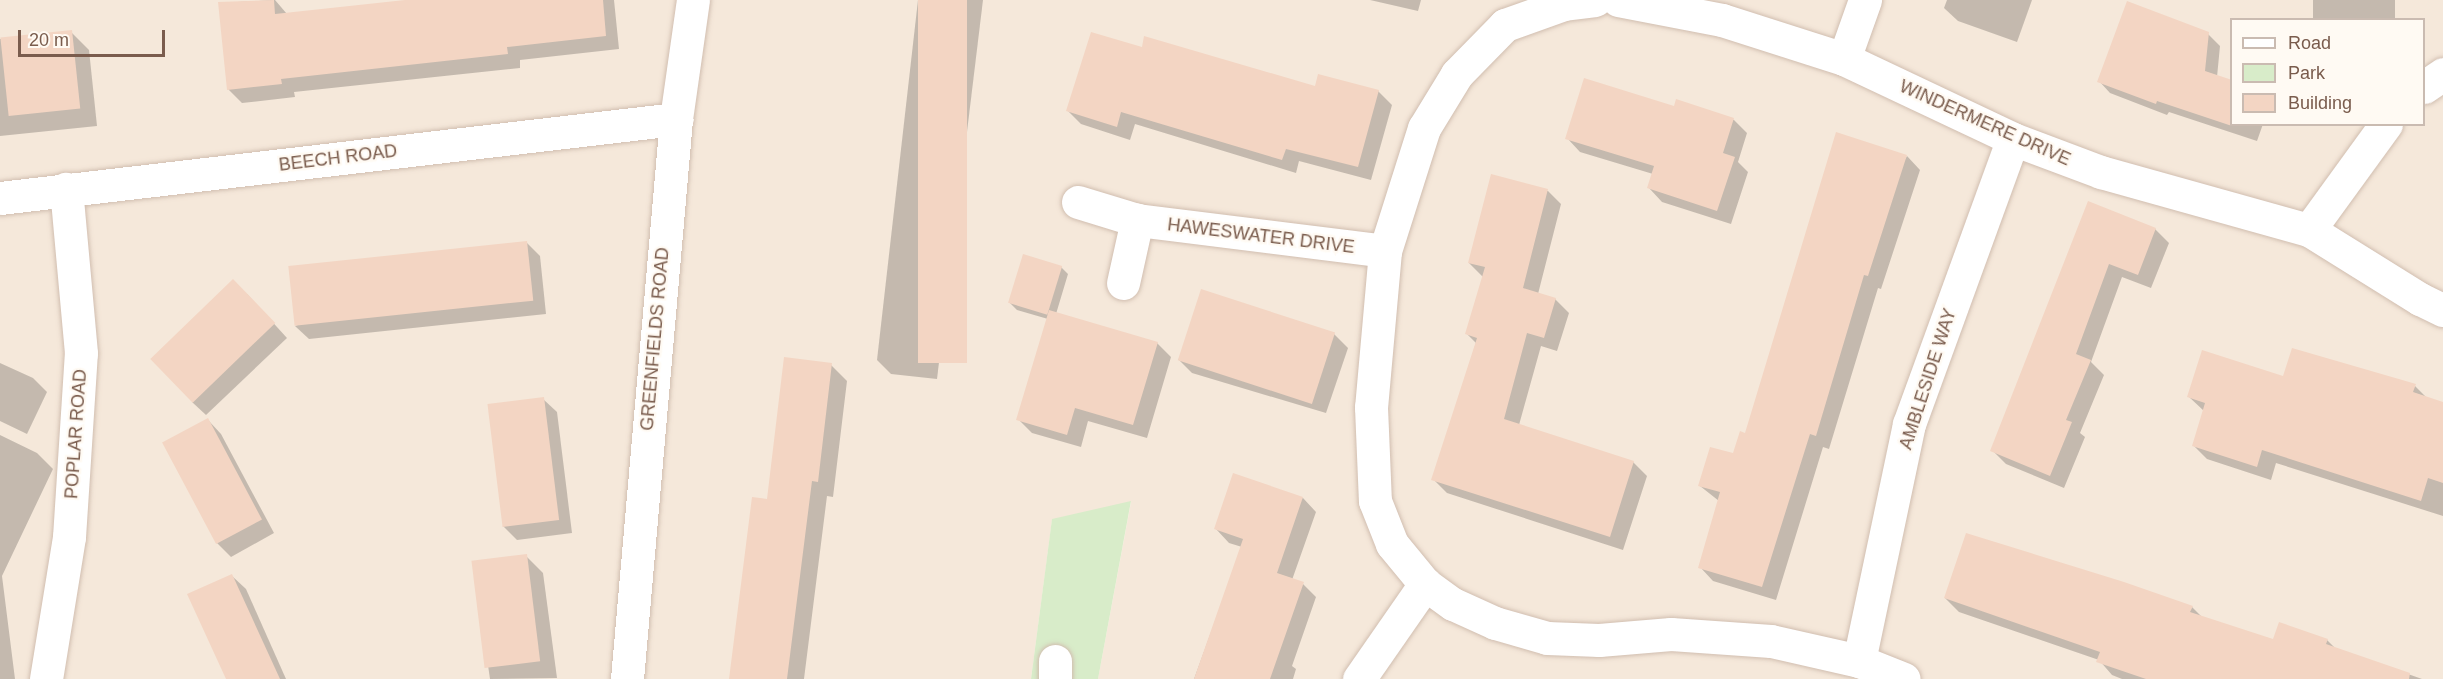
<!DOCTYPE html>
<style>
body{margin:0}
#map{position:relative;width:2443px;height:679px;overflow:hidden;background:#fdf6ec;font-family:Arial,sans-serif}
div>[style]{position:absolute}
.residential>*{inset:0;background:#f5e8da}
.green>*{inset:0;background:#d8ecc9}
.shadow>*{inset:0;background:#0003;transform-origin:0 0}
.building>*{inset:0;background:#f3d5c3;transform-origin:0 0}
.roads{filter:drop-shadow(0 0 2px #d1beb0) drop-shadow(0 0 2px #d1beb0)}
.minor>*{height:33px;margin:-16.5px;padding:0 16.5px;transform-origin:16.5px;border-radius:16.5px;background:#fff}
span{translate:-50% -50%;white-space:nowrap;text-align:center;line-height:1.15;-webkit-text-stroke:4.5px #fffaf3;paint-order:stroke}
.street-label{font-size:18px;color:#7a5c4d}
.legend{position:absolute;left:2230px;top:18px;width:195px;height:108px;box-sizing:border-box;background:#fffaf3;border:2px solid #cabbb1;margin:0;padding:8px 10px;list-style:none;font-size:18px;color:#7a5c4d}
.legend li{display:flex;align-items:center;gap:12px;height:30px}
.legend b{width:30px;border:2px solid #cabbb1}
.scale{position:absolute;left:18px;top:30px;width:147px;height:27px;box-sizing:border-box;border:3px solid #7a5c4d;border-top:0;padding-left:8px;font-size:18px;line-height:21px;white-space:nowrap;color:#7a5c4d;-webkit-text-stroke:4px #fffaf3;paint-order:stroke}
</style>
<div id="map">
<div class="residential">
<i style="clip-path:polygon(evenodd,0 0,2443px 0,2443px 679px,1098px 679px,1131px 502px,1052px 520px,1031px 679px,0 679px,0 0,2232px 20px,2424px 20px,2424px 124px,2232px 124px,2232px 20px)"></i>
</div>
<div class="green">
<i style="clip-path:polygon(1131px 501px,1098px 679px,1031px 679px,1052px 519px)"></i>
</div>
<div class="shadow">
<i style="clip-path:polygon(275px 0,287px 14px,419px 0,614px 0,619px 49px,520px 60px,520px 68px,294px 92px,295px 97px,242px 103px,228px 89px,219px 3px)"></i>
<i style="clip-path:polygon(918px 0,983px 0,937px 379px,891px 374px,877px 360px)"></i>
<i style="clip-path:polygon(1370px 0,1421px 0,1418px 11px)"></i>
<i style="clip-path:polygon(1947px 0,2032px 0,2017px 42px,1958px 21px,1944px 8px)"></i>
<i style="left:2313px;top:0;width:82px;height:21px"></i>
<i style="clip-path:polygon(71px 32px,89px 50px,97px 126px,0 136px,0 39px)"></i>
<i style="clip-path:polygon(2208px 34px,2220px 46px,2217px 77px,2232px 124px,2263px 124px,2257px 141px,2169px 112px,2167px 115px,2110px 93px,2099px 81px)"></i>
<i style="clip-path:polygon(1143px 49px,1316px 87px,1378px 91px,1392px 105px,1371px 180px,1299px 161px,1296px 173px,1135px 124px,1130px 140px,1081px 124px,1068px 111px)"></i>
<i style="clip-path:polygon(1677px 101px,1734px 120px,1747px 133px,1738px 162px,1748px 172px,1731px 224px,1662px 202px,1649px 188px,1653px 174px,1580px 152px,1567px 138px,1675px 108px)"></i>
<i style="clip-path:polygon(1907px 156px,1920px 170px,1881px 289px,1878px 288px,1829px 449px,1823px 447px,1776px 600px,1713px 581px,1700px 567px,1719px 501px,1700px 486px,1735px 455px)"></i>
<i style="clip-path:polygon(1492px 176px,1548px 191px,1561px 204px,1538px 294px,1555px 299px,1569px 313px,1557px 351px,1541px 346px,1519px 425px,1633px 462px,1647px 476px,1623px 550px,1447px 493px,1433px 479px,1476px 343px,1467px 334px,1483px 277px,1469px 263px)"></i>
<i style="clip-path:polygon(2089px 203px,2155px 229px,2169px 243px,2151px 288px,2122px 277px,2091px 362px,2104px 375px,2080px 433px,2085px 437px,2064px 488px,2006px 464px,1992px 450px)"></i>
<i style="clip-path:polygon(526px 242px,540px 256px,546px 314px,309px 339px,295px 326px)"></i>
<i style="clip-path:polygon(1061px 267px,1068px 274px,1056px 314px,1157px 343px,1171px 357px,1147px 438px,1088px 421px,1081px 447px,1032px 433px,1018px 419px,1048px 319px,1017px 310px,1010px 303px)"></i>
<i style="clip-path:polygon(247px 294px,287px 338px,206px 415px,192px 402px)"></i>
<i style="clip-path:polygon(1334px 334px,1348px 348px,1326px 413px,1192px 373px,1178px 359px)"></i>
<i style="clip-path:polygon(0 363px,33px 378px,47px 392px,27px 434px,0 421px)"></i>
<i style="clip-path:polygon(831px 365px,847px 381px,833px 497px,827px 496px,804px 679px,730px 679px,768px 501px)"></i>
<i style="clip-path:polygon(2284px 378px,2415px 386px,2428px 399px,2443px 404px,2443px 516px,2276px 463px,2271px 480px,2207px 459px,2193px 445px,2204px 411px,2188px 396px)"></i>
<i style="clip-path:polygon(543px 399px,557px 412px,572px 533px,517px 540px,503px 526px)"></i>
<i style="clip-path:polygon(208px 420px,221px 434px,274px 533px,231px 557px,217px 543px)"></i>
<i style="clip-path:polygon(0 435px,37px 453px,53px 469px,2px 576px,15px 679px,0 679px)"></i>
<i style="clip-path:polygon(1303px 498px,1316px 512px,1292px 580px,1303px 584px,1316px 597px,1292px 666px,1296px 669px,1293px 679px,1194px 679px,1242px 547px,1229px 543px,1216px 529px)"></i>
<i style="clip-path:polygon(526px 556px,543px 573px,557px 678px,490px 679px,473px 563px)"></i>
<i style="clip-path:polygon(232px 576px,246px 589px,286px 679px,228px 679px)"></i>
<i style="clip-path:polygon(1945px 598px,2192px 607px,2202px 617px,2274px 641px,2327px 640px,2335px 648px,2422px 679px,2122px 679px,2112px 675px,2099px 660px,1959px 612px)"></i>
</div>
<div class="building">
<i style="clip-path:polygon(274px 0,275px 14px,405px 0,603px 0,606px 36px,507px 47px,508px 54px,281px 79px,282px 84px,227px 90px,218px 2px)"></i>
<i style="left:918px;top:0;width:49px;height:363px"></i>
<i style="clip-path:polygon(2127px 1px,2209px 32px,2205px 71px,2232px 80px,2232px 126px,2157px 101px,2156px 104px,2097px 82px)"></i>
<i style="left:72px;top:30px;width:79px;height:72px;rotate:84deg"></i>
<i style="clip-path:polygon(1091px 32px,1142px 47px,1144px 36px,1315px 86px,1318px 74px,1379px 90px,1358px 167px,1286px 149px,1282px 160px,1121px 112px,1117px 127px,1066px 111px)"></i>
<i style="clip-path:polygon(1584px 78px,1674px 106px,1676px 99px,1734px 118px,1723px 153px,1735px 157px,1717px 211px,1647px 188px,1654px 166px,1565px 139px)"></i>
<i style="clip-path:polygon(1836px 132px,1907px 155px,1868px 276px,1864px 275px,1816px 436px,1810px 434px,1762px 587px,1698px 568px,1720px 492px,1698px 486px,1710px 447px,1733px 453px,1740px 431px,1745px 433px)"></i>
<i style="clip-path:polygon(1491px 174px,1548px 189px,1523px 288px,1556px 298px,1544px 338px,1527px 333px,1504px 419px,1634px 461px,1610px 537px,1431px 480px,1477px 338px,1465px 334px,1485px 267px,1468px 263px)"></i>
<i style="clip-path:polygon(2088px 201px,2156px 228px,2138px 275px,2109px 264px,2076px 354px,2091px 360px,2066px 420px,2072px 422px,2050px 476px,1990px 451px)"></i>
<i style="left:527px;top:241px;width:60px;height:240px;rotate:84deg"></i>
<i style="left:1023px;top:254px;width:41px;height:51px;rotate:17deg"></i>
<i style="left:233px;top:279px;width:61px;height:115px;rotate:46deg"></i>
<i style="left:1201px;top:289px;width:141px;height:75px;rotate:18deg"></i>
<i style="clip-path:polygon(1049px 310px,1158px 342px,1133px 425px,1075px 408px,1067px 435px,1016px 420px)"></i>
<i style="clip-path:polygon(2292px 348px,2416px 384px,2413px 392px,2443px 402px,2443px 483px,2428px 478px,2421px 501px,2262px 450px,2257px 467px,2192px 446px,2205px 403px,2187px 397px,2202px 350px,2283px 376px)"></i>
<i style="clip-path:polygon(784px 357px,832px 363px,818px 482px,812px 481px,787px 679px,729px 679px,752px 497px,767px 499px)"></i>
<i style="left:544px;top:397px;width:124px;height:57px;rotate:83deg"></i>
<i style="left:208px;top:418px;width:115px;height:52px;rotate:62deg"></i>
<i style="clip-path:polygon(1233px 473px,1303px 497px,1277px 573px,1304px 582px,1270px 679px,1194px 679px,1243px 539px,1214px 529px)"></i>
<i style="clip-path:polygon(1966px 533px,2124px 582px,2193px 606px,2190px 612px,2273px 639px,2279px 622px,2328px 639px,2326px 644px,2410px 673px,2409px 679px,2146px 679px,2096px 662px,2100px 652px,1944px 598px)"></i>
<i style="left:527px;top:554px;width:108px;height:56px;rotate:83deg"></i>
<i style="clip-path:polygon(232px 574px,280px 679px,226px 679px,187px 594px)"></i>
</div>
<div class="roads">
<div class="minor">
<i style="left:1595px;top:0;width:31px;rotate:173deg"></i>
<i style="left:1564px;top:4px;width:63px;rotate:160.4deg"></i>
<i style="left:1505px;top:25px;width:69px;rotate:134.4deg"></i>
<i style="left:1457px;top:74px;width:63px;rotate:121.4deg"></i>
<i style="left:1424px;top:128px;width:129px;rotate:107.6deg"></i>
<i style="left:1385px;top:251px;width:157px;rotate:95.1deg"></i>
<i style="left:1371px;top:407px;width:94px;rotate:87.6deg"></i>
<i style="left:1375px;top:501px;width:46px;rotate:68.4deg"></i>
<i style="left:1392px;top:544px;width:52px;rotate:50.5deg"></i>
<i style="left:1425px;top:584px;width:34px;rotate:36deg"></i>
<i style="left:1453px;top:604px;width:46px;rotate:24.3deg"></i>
<i style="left:1495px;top:623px;width:54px;rotate:16.1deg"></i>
<i style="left:1547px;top:638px;width:52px;rotate:2.2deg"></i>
<i style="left:1599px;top:640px;width:72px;rotate:-4.8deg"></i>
<i style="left:1671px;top:634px;width:100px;rotate:4deg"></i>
<i style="left:1771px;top:641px;width:90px;rotate:12.8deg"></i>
<i style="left:1859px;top:661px;width:48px;rotate:21.8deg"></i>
<i style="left:1618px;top:0;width:106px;rotate:10.9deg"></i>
<i style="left:1722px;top:20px;width:128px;rotate:17.7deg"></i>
<i style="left:1844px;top:59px;width:187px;rotate:25.3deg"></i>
<i style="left:2013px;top:139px;width:94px;rotate:20.6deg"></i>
<i style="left:2101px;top:172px;width:216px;rotate:15.6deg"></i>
<i style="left:2309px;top:230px;width:131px;rotate:31.9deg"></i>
<i style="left:2420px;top:299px;width:25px;rotate:26deg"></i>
<i style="left:1844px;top:59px;width:63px;rotate:-70.4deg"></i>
<i style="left:2424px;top:87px;width:23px;rotate:-34deg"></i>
<i style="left:0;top:198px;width:681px;rotate:-6.67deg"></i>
<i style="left:1078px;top:202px;width:62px;rotate:17deg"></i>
<i style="left:1137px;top:220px;width:250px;rotate:7.1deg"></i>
<i style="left:2309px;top:230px;width:131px;rotate:-54deg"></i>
<i style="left:1123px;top:283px;width:65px;rotate:-77.5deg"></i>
<i style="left:1859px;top:661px;width:242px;rotate:-78.1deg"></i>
<i style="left:1909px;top:424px;width:303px;rotate:-70deg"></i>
<i style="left:46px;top:679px;width:144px;rotate:-80.8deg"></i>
<i style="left:69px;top:537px;width:184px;rotate:-86.3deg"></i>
<i style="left:81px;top:353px;width:165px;rotate:-95.2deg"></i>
<i style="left:627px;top:679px;width:562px;rotate:-85deg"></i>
<i style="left:676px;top:119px;width:120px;rotate:-81.9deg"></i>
<i style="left:1055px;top:679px;width:18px;rotate:-90deg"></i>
<i style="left:1359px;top:679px;width:116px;rotate:-55.2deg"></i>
</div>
</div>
<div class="street-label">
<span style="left:1985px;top:123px;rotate:24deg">WINDERMERE DRIVE</span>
<span style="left:338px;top:158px;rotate:-7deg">BEECH ROAD</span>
<span style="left:1261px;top:236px;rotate:7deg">HAWESWATER DRIVE</span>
<span style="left:655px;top:339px;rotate:-85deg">GREENFIELDS ROAD</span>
<span style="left:1928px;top:379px;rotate:-72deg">AMBLESIDE WAY</span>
<span style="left:76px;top:434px;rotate:-86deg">POPLAR ROAD</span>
</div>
<ul class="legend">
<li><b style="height:8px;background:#fff"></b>Road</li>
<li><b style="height:16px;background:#d8ecc9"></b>Park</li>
<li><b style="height:16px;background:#f3d5c3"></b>Building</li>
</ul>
<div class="scale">20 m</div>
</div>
